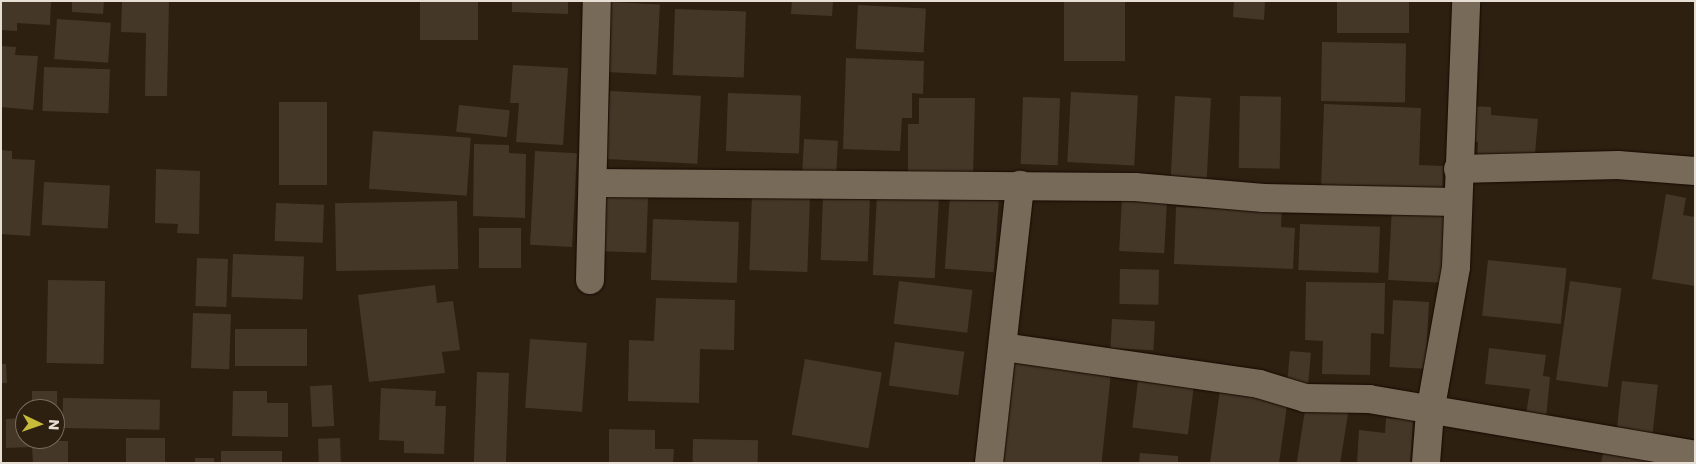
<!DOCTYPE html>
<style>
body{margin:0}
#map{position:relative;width:1696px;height:464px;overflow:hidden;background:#2d2011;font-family:Poppins,sans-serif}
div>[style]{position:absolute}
.building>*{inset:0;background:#453727;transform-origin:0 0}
.roads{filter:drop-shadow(0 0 1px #150a00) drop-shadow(0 0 1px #150a00)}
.street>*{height:28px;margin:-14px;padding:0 14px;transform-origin:14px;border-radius:14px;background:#786a58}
span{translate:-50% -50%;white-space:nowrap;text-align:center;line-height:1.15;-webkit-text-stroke:4px #2d2011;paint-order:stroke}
.frame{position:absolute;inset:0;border:2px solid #e7ded4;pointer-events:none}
.north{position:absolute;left:15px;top:399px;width:50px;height:50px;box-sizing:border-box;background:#2d2011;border:1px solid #776c5f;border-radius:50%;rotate:93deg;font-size:14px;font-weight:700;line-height:20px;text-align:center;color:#e7ded4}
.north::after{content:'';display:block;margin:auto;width:18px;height:22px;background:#c7bb3c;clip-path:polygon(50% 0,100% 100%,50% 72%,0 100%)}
</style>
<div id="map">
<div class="building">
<i style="clip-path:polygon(1px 1px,51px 1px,50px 25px,17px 23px,17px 31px,1px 30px)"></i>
<i style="clip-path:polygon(72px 1px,104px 1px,103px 14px,72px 12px)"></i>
<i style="clip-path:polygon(122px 1px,169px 1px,167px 96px,145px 96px,146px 33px,121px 32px)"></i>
<i style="left:420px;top:1px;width:58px;height:39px"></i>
<i style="clip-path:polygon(512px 1px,568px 1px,568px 14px,512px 12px)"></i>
<i style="clip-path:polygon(792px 1px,833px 1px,832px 16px,791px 14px)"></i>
<i style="left:1064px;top:1px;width:61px;height:60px"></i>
<i style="clip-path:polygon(1234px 1px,1265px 1px,1264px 20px,1233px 17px)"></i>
<i style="left:1337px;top:1px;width:72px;height:32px"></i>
<i style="left:610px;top:2px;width:50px;height:70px;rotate:3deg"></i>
<i style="left:858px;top:5px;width:68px;height:44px;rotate:3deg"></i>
<i style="left:675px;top:9px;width:71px;height:66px;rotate:2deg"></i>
<i style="left:57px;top:19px;width:54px;height:40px;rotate:4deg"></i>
<i style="left:1322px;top:42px;width:84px;height:59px;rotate:1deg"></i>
<i style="clip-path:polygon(1px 46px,16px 47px,15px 55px,38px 56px,33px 110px,1px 107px)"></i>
<i style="clip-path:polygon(846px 58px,924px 61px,923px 94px,912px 93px,912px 118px,902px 118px,900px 151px,843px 149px)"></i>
<i style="clip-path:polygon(513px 65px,568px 68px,563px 145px,516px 142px,519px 103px,510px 103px)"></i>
<i style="left:44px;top:67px;width:66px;height:44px;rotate:2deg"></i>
<i style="left:610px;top:91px;width:91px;height:68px;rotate:3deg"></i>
<i style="left:1071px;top:92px;width:67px;height:70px;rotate:3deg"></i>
<i style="left:728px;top:93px;width:73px;height:58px;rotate:2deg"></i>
<i style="left:1175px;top:96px;width:36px;height:80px;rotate:3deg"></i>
<i style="left:1240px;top:96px;width:41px;height:72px;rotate:1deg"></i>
<i style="left:1023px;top:97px;width:37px;height:67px;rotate:2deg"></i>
<i style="clip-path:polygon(919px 98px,975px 98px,973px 175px,908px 175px,908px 124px,919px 124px)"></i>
<i style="left:279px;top:102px;width:48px;height:83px"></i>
<i style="clip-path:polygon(1324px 104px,1421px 108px,1419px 165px,1443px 166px,1442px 195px,1321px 190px)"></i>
<i style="left:459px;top:105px;width:51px;height:27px;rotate:6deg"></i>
<i style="clip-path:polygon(1469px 106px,1491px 107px,1491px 115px,1538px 119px,1534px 165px,1477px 160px,1478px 142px,1466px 141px)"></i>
<i style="left:373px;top:131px;width:98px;height:58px;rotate:4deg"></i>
<i style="left:804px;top:139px;width:34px;height:38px;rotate:3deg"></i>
<i style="clip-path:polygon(474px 144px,509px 145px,509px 153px,526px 154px,525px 218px,473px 216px)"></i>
<i style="clip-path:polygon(1px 150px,12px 151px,12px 159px,35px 160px,30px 236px,1px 234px)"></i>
<i style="left:535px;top:151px;width:42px;height:94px;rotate:3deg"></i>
<i style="clip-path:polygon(156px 169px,200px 171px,199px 234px,177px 233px,178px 224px,155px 223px)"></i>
<i style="left:44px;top:182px;width:66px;height:43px;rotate:3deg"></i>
<i style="left:752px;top:194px;width:58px;height:76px;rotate:2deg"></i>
<i style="left:823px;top:194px;width:47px;height:66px;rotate:2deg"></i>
<i style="clip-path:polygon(1666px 194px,1686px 198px,1683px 215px,1695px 217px,1695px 286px,1652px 279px)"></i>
<i style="left:877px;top:195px;width:62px;height:80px;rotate:3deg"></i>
<i style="left:950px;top:195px;width:49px;height:74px;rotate:4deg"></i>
<i style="left:598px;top:196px;width:50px;height:55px;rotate:2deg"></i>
<i style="left:1122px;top:198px;width:45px;height:53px;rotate:3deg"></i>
<i style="left:457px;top:201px;width:68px;height:122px;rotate:89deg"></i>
<i style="clip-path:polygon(1282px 202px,1281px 227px,1295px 228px,1293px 269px,1174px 264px,1176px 207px,1249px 210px)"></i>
<i style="left:276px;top:203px;width:48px;height:38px;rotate:2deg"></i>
<i style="left:1392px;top:207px;width:53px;height:73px;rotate:3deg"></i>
<i style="left:653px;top:219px;width:86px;height:61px;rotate:2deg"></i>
<i style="left:1300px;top:224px;width:80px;height:46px;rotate:2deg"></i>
<i style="left:479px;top:228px;width:42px;height:40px"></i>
<i style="left:233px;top:254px;width:71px;height:43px;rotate:2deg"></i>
<i style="left:197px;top:258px;width:31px;height:48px;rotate:2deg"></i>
<i style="left:1488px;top:260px;width:79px;height:56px;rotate:6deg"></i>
<i style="left:1120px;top:269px;width:39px;height:35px;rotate:1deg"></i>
<i style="left:48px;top:280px;width:57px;height:83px;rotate:1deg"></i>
<i style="left:899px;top:281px;width:74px;height:43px;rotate:7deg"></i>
<i style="left:1570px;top:281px;width:52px;height:100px;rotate:8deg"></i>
<i style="clip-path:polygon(1306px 282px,1385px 283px,1384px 334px,1371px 333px,1370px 375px,1322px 374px,1323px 341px,1305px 340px)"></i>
<i style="clip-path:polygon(435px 285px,437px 303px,453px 301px,460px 350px,442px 352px,445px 373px,369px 382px,358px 295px)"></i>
<i style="clip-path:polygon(656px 298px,735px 300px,734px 350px,700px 349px,699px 403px,628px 401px,629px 340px,654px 341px)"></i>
<i style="left:1393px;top:300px;width:36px;height:67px;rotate:3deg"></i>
<i style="left:193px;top:313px;width:38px;height:55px;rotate:2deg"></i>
<i style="left:1112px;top:319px;width:43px;height:29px;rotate:3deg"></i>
<i style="left:235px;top:329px;width:72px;height:37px"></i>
<i style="left:530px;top:339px;width:57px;height:69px;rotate:4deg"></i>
<i style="left:895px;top:342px;width:70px;height:44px;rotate:8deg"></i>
<i style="clip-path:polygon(1489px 348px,1546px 355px,1543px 376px,1550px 377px,1546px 418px,1526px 415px,1530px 389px,1485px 384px)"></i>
<i style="left:1290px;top:351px;width:21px;height:36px;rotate:5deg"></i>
<i style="left:1014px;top:358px;width:98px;height:106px;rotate:6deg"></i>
<i style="left:805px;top:359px;width:78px;height:77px;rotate:10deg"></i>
<i style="clip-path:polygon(1px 364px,6px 364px,7px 383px,1px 383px)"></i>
<i style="left:477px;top:372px;width:32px;height:91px;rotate:2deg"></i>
<i style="left:1139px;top:373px;width:56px;height:55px;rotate:7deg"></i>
<i style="left:1622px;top:381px;width:36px;height:50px;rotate:6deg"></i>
<i style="left:332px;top:385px;width:41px;height:22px;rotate:87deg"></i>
<i style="clip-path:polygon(381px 388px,436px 391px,435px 406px,446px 406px,444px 454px,404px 453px,404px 441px,379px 440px)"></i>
<i style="clip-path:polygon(1220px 390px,1288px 398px,1279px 463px,1210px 463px)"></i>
<i style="clip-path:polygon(32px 391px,57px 391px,58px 441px,68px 441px,68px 463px,33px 463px,32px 447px,6px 448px,6px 419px,25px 418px,25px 439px,55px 439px,55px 409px,32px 409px)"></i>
<i style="clip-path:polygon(233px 391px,267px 391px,267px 403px,288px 403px,288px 437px,232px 436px)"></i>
<i style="left:63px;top:398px;width:97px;height:30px;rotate:1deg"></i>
<i style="left:1306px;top:404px;width:43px;height:60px;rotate:9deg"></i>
<i style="clip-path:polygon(1386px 418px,1413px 420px,1410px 463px,1357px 463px,1359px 430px,1385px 433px)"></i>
<i style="clip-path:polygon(609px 429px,655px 430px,655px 449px,674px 449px,673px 463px,609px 463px)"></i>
<i style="left:165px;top:438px;width:25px;height:39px;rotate:90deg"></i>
<i style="left:340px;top:438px;width:25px;height:22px;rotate:88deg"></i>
<i style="left:693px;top:439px;width:65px;height:24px;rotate:1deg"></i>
<i style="clip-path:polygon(1604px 449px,1663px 463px,1601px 463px)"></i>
<i style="left:282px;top:451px;width:12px;height:61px;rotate:90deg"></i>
<i style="clip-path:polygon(1140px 453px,1178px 456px,1178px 463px,1139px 463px)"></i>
<i style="left:195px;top:458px;width:19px;height:5px"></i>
</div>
<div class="roads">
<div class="street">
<i style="left:1458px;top:169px;width:160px;rotate:-1.4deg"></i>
<i style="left:1618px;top:165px;width:77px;rotate:4.5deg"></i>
<i style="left:594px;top:183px;width:541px;rotate:0.42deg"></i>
<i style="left:1135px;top:187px;width:129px;rotate:4.9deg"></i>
<i style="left:1264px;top:198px;width:191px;rotate:1.2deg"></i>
<i style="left:590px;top:280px;width:279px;rotate:-88.6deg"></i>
<i style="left:1003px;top:347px;width:259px;rotate:8.2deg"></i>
<i style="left:1259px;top:384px;width:48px;rotate:16.9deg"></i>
<i style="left:1305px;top:398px;width:64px;rotate:0.9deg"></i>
<i style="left:1369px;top:399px;width:331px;rotate:9.7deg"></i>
<i style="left:989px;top:463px;width:280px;rotate:-83.6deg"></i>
<i style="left:1426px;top:463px;width:51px;rotate:-85.5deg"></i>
<i style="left:1430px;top:412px;width:147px;rotate:-79.8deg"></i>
<i style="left:1456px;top:267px;width:266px;rotate:-87.8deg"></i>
</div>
</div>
<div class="frame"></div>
<div class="north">N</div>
</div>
